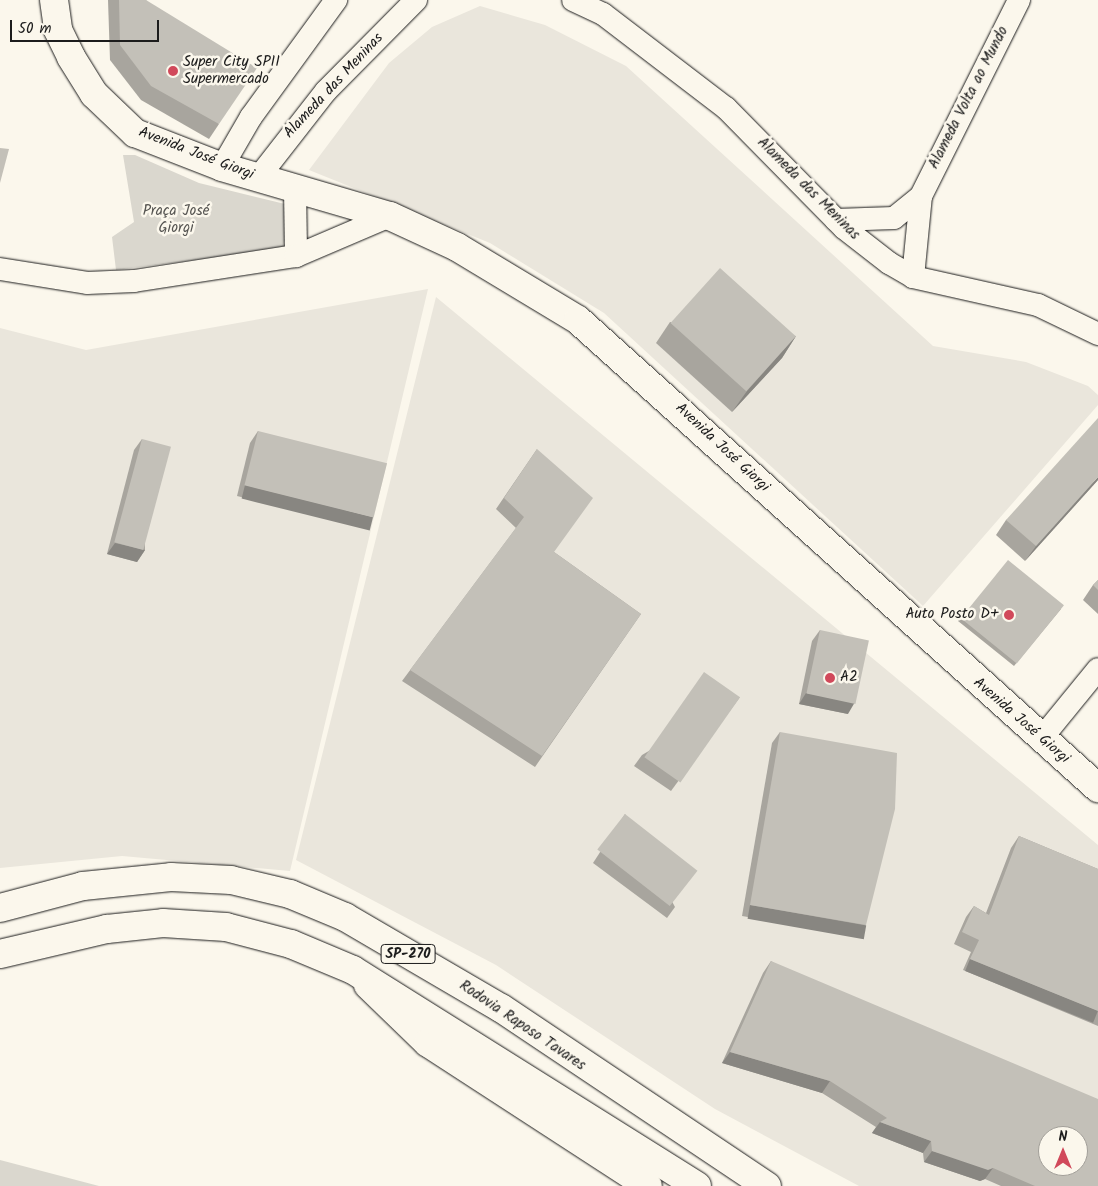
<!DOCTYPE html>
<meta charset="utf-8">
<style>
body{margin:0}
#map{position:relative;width:1098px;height:1186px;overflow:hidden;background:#fbf7ec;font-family:Kalam,sans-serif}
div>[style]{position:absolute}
.built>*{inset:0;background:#eae6dc}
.green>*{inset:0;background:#dad7ce}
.roads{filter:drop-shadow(0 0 1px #1c1c1c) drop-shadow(0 0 1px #1c1c1c)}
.street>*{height:22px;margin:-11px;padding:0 11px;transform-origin:11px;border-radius:11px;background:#fbf7ec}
.secondary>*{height:28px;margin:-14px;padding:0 14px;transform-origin:14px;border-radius:14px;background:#fbf7ec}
.highway>*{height:28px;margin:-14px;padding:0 14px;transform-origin:14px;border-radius:14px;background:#fbf7ec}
.wall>*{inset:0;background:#a8a59e}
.shaded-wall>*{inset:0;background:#888681;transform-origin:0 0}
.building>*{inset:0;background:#c3c0b8;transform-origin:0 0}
.dots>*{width:14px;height:14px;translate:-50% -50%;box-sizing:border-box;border:2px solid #fbf7ec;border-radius:50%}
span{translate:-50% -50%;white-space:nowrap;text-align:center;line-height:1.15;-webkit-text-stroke:5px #fbf7ec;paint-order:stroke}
.shield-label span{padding:1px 4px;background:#fbf7ec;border:1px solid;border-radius:4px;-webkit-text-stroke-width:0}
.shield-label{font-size:14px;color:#1c1c1c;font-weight:700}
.poi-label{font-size:15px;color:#1c1c1c}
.left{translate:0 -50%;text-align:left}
.right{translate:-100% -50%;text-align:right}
.street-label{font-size:15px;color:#1c1c1c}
.park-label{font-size:15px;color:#555451}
.north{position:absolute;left:1038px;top:1126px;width:50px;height:50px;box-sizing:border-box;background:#fbf7ec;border:1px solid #a29f99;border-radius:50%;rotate:0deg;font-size:14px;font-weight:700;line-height:20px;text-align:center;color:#1c1c1c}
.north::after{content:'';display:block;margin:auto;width:18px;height:22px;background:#d1495b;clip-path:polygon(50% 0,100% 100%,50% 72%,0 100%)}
.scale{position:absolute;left:10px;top:20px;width:149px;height:22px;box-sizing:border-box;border:2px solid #1c1c1c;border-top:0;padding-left:6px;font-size:15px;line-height:18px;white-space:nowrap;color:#1c1c1c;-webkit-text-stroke:4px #fbf7ec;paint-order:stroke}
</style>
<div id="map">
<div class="built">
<i style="clip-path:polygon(480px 6px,545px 25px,626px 66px,933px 346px,1026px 362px,1088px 386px,1098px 395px,1098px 405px,923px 606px,604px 313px,490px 243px,309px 170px,389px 63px,432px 27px)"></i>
<i style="clip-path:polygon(428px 289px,290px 871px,122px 856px,0 868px,0 328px,86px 350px)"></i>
<i style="clip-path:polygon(evenodd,436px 297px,1098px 845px,1098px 1186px,859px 1186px,715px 1109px,496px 965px,296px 860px,436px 297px,1048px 1136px,1078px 1136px,1078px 1166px,1048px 1166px,1048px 1136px)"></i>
</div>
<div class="green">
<i style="clip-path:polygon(123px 155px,135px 155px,199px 183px,285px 204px,293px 214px,282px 249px,116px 270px,112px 237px,134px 222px)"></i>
<i style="clip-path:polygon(0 1160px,99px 1186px,0 1186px)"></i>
</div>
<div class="roads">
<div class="street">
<i style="left:573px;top:0;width:33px;rotate:25deg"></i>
<i style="left:603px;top:14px;width:155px;rotate:37.4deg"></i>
<i style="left:726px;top:108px;width:168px;rotate:45.5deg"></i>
<i style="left:844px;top:228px;width:57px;rotate:37.9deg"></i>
<i style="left:889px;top:263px;width:28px;rotate:30deg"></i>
<i style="left:913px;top:277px;width:128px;rotate:12.6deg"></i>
<i style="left:1038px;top:305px;width:67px;rotate:25.8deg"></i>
<i style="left:222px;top:167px;width:58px;rotate:-59.9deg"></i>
<i style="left:251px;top:117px;width:145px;rotate:-54deg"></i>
<i style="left:258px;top:178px;width:110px;rotate:-52deg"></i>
<i style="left:326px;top:91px;width:128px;rotate:-45.3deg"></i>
<i style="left:295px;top:189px;width:67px;rotate:89.1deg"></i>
<i style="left:836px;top:220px;width:58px;rotate:-2deg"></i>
<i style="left:894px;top:218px;width:35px;rotate:-39deg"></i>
<i style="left:0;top:269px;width:88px;rotate:9.1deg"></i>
<i style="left:87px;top:283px;width:47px;rotate:-2.4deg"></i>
<i style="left:134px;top:281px;width:164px;rotate:-8.8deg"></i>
<i style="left:296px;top:256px;width:102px;rotate:-23.1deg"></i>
<i style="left:913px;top:277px;width:81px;rotate:-84.4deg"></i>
<i style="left:921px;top:196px;width:219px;rotate:-63.4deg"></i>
<i style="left:1041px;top:739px;width:90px;rotate:-50.8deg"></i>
</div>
<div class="secondary">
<i style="left:54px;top:0;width:30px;rotate:82deg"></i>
<i style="left:58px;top:30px;width:30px;rotate:64deg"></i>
<i style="left:71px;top:57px;width:44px;rotate:58.1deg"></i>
<i style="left:94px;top:94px;width:57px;rotate:43.6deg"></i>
<i style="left:135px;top:133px;width:93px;rotate:21.3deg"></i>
<i style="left:222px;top:167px;width:175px;rotate:16.3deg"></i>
<i style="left:390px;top:216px;width:74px;rotate:24.8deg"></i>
<i style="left:457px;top:247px;width:141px;rotate:31.1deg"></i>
<i style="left:578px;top:320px;width:700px;rotate:41.99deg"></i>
<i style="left:368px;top:985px;width:83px;rotate:44deg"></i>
<i style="left:428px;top:1043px;width:262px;rotate:33deg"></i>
</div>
<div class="highway">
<i style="left:0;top:908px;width:86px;rotate:-14.8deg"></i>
<i style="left:83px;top:886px;width:88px;rotate:-5.8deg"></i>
<i style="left:171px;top:877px;width:60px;rotate:2.9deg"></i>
<i style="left:231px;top:880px;width:61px;rotate:13.3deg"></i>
<i style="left:290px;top:894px;width:60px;rotate:22.7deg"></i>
<i style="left:345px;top:917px;width:181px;rotate:30.3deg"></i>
<i style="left:501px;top:1008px;width:320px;rotate:33.8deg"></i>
<i style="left:0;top:954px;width:110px;rotate:-13.2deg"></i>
<i style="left:107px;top:929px;width:56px;rotate:-6.1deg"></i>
<i style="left:163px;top:923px;width:63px;rotate:3.6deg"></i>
<i style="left:226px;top:927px;width:67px;rotate:14.7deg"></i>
<i style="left:291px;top:944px;width:67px;rotate:22.8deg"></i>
<i style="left:353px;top:970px;width:406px;rotate:32.1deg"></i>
</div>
</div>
<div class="wall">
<i style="clip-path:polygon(108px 0,146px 0,219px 124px,209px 139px,141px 100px,110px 60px)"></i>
<i style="clip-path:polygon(670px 322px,796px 336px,782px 358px,732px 412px,656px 343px)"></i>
<i style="clip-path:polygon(258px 431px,366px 528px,237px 496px,250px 443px)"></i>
<i style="clip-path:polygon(142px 439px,145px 550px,137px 562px,107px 554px,134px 450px)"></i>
<i style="clip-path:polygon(537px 449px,554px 552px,641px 614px,535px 767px,402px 681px,516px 528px,496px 509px)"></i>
<i style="clip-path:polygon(1098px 480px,1025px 561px,996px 535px,1006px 520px)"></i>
<i style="clip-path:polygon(1098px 580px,1098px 614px,1083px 600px,1093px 585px)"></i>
<i style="clip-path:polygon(1061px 609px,1014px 666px,958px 621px,960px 617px)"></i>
<i style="clip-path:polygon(820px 630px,848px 714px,799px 704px,812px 641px)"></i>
<i style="clip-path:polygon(740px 697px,671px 791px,634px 766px,642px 755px)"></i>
<i style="clip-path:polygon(780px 732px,866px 925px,858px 936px,742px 916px,772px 743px)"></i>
<i style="clip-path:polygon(625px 814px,675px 907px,667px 918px,593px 863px)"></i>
<i style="clip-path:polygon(1019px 836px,1098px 869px,1098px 1026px,963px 970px,971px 952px,954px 944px,966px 917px,974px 906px,986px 913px,1011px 848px)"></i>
<i style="clip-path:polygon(771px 961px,1098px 1186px,1001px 1186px,985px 1179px,980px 1181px,924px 1162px,923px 1153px,872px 1133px,876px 1127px,822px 1093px,722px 1063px,763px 973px)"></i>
</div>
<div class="shaded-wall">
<i style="clip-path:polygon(796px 336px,782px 358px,732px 412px,747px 391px)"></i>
<i style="clip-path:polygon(1098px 477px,1098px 480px,1025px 561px,1036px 546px)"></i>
<i style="left:245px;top:485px;width:132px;height:14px;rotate:14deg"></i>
<i style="clip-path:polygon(115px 543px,145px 550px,137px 562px,107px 554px)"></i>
<i style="clip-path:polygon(806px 693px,855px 702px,848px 714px,799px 704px)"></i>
<i style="left:750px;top:905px;width:118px;height:14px;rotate:10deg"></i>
<i style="left:970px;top:959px;width:138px;height:13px;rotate:22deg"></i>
<i style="clip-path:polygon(730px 1052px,830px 1081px,822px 1093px,722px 1063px)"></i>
<i style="clip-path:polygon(880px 1122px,931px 1141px,923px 1153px,872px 1133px)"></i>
<i style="clip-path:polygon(932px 1151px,993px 1168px,985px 1179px,980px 1181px,924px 1162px)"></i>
</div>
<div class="building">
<i style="clip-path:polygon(119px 0,146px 0,257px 68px,219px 124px,151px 86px,120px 45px)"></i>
<i style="clip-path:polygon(0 148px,9px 149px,0 183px)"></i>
<i style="left:720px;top:268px;width:102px;height:74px;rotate:42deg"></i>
<i style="clip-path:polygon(1098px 418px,1098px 477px,1036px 546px,1006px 520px)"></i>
<i style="left:258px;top:431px;width:133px;height:56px;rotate:14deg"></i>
<i style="left:142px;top:439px;width:30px;height:107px;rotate:15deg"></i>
<i style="clip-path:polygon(537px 449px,593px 498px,554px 552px,641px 614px,542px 756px,410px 670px,524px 517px,504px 498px)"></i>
<i style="left:1008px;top:560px;width:72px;height:75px;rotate:39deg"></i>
<i style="clip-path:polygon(1098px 580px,1098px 590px,1093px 585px)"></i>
<i style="left:820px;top:630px;width:50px;height:65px;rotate:12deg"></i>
<i style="left:704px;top:672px;width:44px;height:104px;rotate:35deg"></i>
<i style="clip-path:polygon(780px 732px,897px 753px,895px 809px,866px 925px,750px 905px)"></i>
<i style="left:625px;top:814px;width:92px;height:45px;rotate:38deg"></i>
<i style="clip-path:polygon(1019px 836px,1098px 869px,1098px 1011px,970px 959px,979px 940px,962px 932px,974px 906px,989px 915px)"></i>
<i style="clip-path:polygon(evenodd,771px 961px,1098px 1099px,1098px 1186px,1035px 1186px,993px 1168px,988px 1170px,932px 1151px,931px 1141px,880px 1122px,887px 1118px,830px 1081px,730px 1052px,771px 961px,1048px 1136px,1078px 1136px,1078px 1166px,1048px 1166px,1048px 1136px)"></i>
</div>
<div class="dots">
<i style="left:173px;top:71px;background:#d1495b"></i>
<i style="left:1009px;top:615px;background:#d1495b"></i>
<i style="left:830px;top:678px;background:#d1495b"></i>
</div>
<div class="shield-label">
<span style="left:408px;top:954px">SP-270</span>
</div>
<div class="poi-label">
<span class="left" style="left:183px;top:71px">Super City SPII<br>Supermercado</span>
<span class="right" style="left:999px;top:615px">Auto Posto D+</span>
<span class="left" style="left:840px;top:678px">A2</span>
</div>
<div class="street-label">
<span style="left:334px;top:86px;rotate:-47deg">Alameda das Meninas</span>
<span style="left:969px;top:98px;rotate:-63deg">Alameda Volta ao Mundo</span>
<span style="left:196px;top:154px;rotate:21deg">Avenida José Giorgi</span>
<span style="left:808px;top:189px;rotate:45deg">Alameda das Meninas</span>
<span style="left:722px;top:448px;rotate:43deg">Avenida José Giorgi</span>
<span style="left:1021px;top:721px;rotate:41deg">Avenida José Giorgi</span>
<span style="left:522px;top:1026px;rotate:34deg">Rodovia Raposo Tavares</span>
</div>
<div class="park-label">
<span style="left:176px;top:220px">Praça José<br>Giorgi</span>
</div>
<div class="north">N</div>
<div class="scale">50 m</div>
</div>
